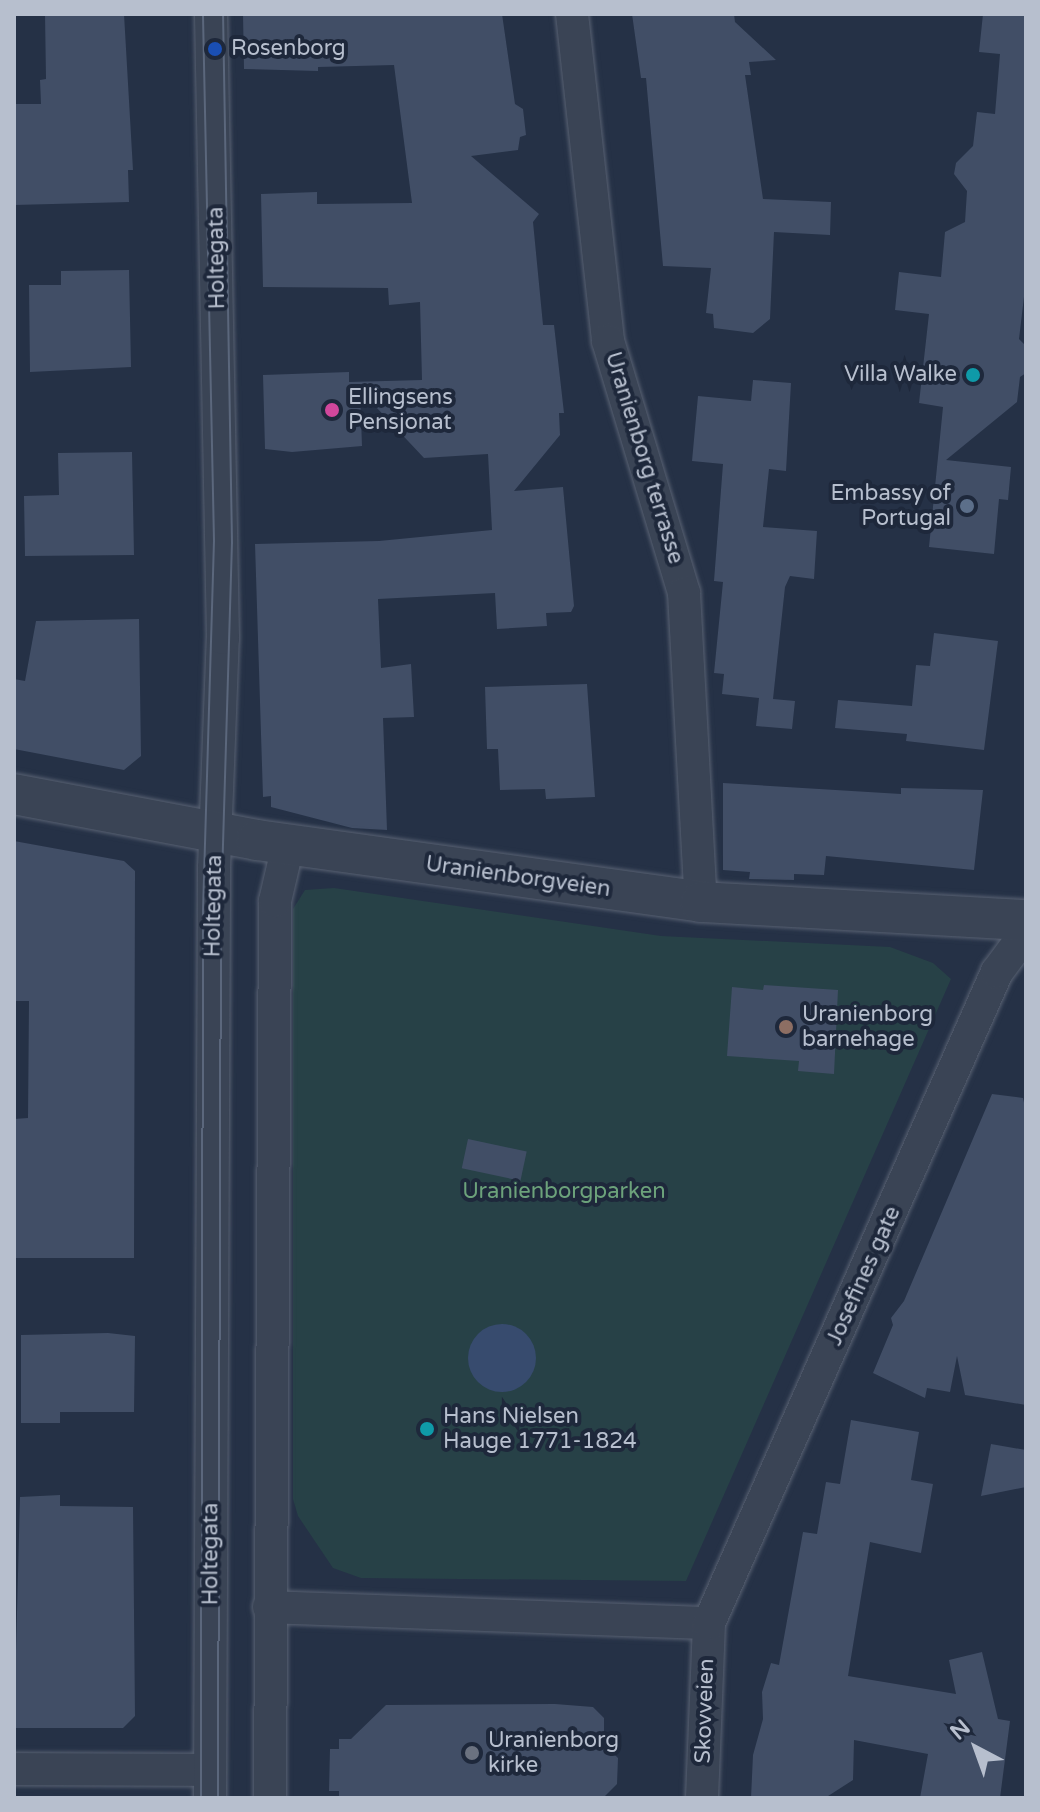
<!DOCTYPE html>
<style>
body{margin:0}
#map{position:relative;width:1040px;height:1812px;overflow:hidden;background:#253146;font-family:"Varela Round",sans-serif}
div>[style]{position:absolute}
.green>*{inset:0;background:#274147}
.water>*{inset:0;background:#374b6e}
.round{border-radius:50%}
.building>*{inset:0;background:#414e66;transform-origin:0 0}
.roads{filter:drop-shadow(0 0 2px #586172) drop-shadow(0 0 2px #586172)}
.minor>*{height:32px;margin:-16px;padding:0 16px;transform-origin:16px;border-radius:16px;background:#3a4455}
.tertiary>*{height:40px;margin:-20px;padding:0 20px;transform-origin:20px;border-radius:20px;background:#3a4455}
.tram>*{height:2px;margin:-1px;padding:0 1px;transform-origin:1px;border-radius:1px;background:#5b677c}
.dots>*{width:22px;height:22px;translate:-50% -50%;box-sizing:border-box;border:4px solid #1e283b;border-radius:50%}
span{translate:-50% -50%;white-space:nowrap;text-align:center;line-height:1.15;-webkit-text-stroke:8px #1e283b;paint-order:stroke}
.poi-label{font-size:22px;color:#b7bfce}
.left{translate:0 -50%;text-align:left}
.right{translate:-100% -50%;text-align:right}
.street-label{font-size:22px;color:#b7bfce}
.park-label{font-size:22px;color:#6ca27b}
.frame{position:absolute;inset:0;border:16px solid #b7bfce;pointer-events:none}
.north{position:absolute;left:936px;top:1708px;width:80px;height:80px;-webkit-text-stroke:6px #1e283b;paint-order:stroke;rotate:319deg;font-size:22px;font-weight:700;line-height:32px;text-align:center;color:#b7bfce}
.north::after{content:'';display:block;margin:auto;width:28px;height:36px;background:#b7bfce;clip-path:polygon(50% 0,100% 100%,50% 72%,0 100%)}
</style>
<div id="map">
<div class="green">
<i style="clip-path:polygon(334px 888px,661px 936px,890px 947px,933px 963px,951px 979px,686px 1581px,361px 1578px,333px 1568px,298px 1516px,293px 1499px,293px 909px,305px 890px)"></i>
</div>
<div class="water">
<i class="round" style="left:468px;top:1324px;width:68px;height:68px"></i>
</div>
<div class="building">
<i style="clip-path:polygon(45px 14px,124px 14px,133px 170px,128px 170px,129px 202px,14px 205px,14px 104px,41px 104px,40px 80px,46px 79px)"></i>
<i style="clip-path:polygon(243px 14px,502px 14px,515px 104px,523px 109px,526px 135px,520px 137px,518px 150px,471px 156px,539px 214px,533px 222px,543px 325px,554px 325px,564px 413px,559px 413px,560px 435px,514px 491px,563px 487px,574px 606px,571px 612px,546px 613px,547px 626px,497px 629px,495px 593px,378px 599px,381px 668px,411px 664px,414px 717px,383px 718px,387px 830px,352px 828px,271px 807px,271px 796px,263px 797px,255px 544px,379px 541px,492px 530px,488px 454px,424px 458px,360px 390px,362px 446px,292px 452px,265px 449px,263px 375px,349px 372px,349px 382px,422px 380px,420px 302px,389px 305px,388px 288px,263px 287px,261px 194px,317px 192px,317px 204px,412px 203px,394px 65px,318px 67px,318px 71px,244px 69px)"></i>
<i style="clip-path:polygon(632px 14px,734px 14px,735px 22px,776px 60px,749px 62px,751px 75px,745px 75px,763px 199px,831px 202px,830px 235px,774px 232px,770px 319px,753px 333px,714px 328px,713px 314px,706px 313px,711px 268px,663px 266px,646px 78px,641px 78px)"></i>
<i style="clip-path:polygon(983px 14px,1026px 14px,1026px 280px,1019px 339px,1026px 346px,1026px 373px,1020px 377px,1017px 402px,946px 460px,1011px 467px,1008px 500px,999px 499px,994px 554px,929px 547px,943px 407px,919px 403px,929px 314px,895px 310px,899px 272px,941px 277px,945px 232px,965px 222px,967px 191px,954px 174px,956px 163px,973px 146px,977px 112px,995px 114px,1000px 54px,979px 52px)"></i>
<i style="clip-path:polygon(129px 270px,131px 367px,30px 372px,29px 285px,61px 285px,61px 271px)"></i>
<i style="clip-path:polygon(753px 380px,791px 383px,786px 471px,769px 469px,763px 527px,817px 531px,814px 579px,790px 576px,785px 587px,773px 699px,795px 701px,792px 729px,756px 726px,759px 698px,722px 694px,724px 674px,714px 673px,723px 582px,714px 581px,723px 464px,692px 461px,698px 396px,751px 401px)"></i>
<i style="clip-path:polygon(132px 452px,134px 555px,25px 556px,24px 496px,59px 495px,58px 453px)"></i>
<i style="clip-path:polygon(139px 619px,141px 756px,124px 770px,14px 749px,14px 679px,25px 681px,36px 621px)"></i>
<i style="clip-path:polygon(934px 633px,998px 641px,984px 750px,906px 741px,907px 734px,835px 728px,838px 700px,912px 706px,916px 665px,930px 666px)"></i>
<i style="clip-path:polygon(587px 684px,595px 797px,546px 799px,545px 789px,500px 790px,498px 749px,487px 749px,485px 687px)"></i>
<i style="clip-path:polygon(723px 783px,901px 794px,901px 788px,983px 790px,974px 870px,826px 856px,824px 875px,794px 874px,794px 880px,749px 879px,750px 872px,723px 870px)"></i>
<i style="clip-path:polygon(14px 841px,124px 861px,135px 871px,134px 1258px,14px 1258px,14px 1119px,28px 1118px,29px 1001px,14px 1001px)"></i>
<i style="clip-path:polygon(764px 985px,838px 990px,834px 1074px,798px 1071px,799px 1061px,727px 1056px,732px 987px,763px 990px)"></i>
<i style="clip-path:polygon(992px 1094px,1023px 1098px,1026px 1112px,1026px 1405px,965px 1395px,957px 1356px,950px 1392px,927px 1388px,925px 1398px,873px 1373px,893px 1325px,891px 1318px,904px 1301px)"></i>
<i style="left:468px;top:1139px;width:60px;height:30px;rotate:12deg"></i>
<i style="clip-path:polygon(108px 1333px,135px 1336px,134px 1412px,60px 1412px,60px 1423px,21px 1423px,21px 1335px)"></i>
<i style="clip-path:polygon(851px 1420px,919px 1432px,911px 1480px,933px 1484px,921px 1553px,870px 1542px,848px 1676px,956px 1694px,949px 1660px,982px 1652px,998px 1719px,1010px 1721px,1000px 1798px,920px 1798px,928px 1754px,854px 1740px,853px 1780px,825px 1798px,751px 1798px,753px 1755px,763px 1719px,762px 1692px,771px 1663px,779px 1665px,803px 1532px,817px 1534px,826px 1482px,840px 1484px)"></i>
<i style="clip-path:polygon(991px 1444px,1026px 1450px,1026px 1487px,981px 1496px)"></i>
<i style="clip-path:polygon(60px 1495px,60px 1506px,133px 1507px,135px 1716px,123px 1728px,14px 1728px,20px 1497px)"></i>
<i style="clip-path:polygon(555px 1704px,593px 1707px,604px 1718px,604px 1744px,618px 1758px,617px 1784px,603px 1798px,339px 1798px,339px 1791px,329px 1791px,330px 1749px,339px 1749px,339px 1739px,351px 1739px,386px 1705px)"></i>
</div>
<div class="roads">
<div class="minor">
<i style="left:572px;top:14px;width:329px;rotate:83.7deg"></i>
<i style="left:608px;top:341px;width:263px;rotate:73.2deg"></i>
<i style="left:684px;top:593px;width:309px;rotate:86.9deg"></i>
<i style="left:269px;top:1607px;width:440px;rotate:2.1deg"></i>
<i style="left:14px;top:1769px;width:196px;rotate:0.3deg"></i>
<i style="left:210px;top:1798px;width:930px;rotate:-89.75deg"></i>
<i style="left:214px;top:868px;width:230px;rotate:-87.8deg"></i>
<i style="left:223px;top:638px;width:624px;rotate:-91.1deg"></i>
<i style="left:270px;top:1798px;width:897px;rotate:-89.68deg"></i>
<i style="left:275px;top:901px;width:57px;rotate:-76.9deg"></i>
<i style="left:702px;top:1798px;width:175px;rotate:-87.7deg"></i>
<i style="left:709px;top:1623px;width:712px;rotate:-66.14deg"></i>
<i style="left:997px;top:972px;width:49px;rotate:-53.4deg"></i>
</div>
<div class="tertiary">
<i style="left:14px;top:794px;width:247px;rotate:10.7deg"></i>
<i style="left:257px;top:840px;width:448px;rotate:7.9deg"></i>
<i style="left:701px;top:902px;width:325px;rotate:3.2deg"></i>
</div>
</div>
<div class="tram">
<i style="left:201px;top:1798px;width:887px;rotate:-89.87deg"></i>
<i style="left:203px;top:911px;width:370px;rotate:-88.3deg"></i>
<i style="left:214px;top:541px;width:527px;rotate:-91.2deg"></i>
<i style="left:218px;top:1798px;width:886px;rotate:-89.81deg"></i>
<i style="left:221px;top:912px;width:369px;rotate:-88.3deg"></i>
<i style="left:232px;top:543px;width:529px;rotate:-90.97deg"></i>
</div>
<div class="dots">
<i style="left:215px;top:49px;background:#1a4fb4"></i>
<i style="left:973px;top:375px;background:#0f9aa8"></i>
<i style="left:332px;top:410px;background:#d1479c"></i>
<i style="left:967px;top:506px;background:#5c6f8a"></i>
<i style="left:786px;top:1027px;background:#8d6e63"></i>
<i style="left:427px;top:1429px;background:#0f9aa8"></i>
<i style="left:472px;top:1753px;background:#6b7280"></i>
</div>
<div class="poi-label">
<span class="left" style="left:231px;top:49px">Rosenborg</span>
<span class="right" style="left:957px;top:375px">Villa Walke</span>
<span class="left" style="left:348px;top:410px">Ellingsens<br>Pensjonat</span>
<span class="right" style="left:951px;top:506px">Embassy of<br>Portugal</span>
<span class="left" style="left:802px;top:1027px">Uranienborg<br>barnehage</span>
<span class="left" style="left:443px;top:1429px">Hans Nielsen<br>Hauge 1771-1824</span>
<span class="left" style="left:488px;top:1753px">Uranienborg<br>kirke</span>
</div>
<div class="street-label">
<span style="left:217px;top:258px;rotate:-91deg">Holtegata</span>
<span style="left:644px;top:458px;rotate:73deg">Uranienborg terrasse</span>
<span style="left:518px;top:877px;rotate:8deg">Uranienborgveien</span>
<span style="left:214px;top:906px;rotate:-89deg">Holtegata</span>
<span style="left:864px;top:1276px;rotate:-66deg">Josefines gate</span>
<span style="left:211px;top:1554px;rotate:-90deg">Holtegata</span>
<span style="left:705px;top:1711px;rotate:-88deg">Skovveien</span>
</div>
<div class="park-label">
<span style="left:564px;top:1192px">Uranienborgparken</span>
</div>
<div class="frame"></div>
<div class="north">N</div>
</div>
